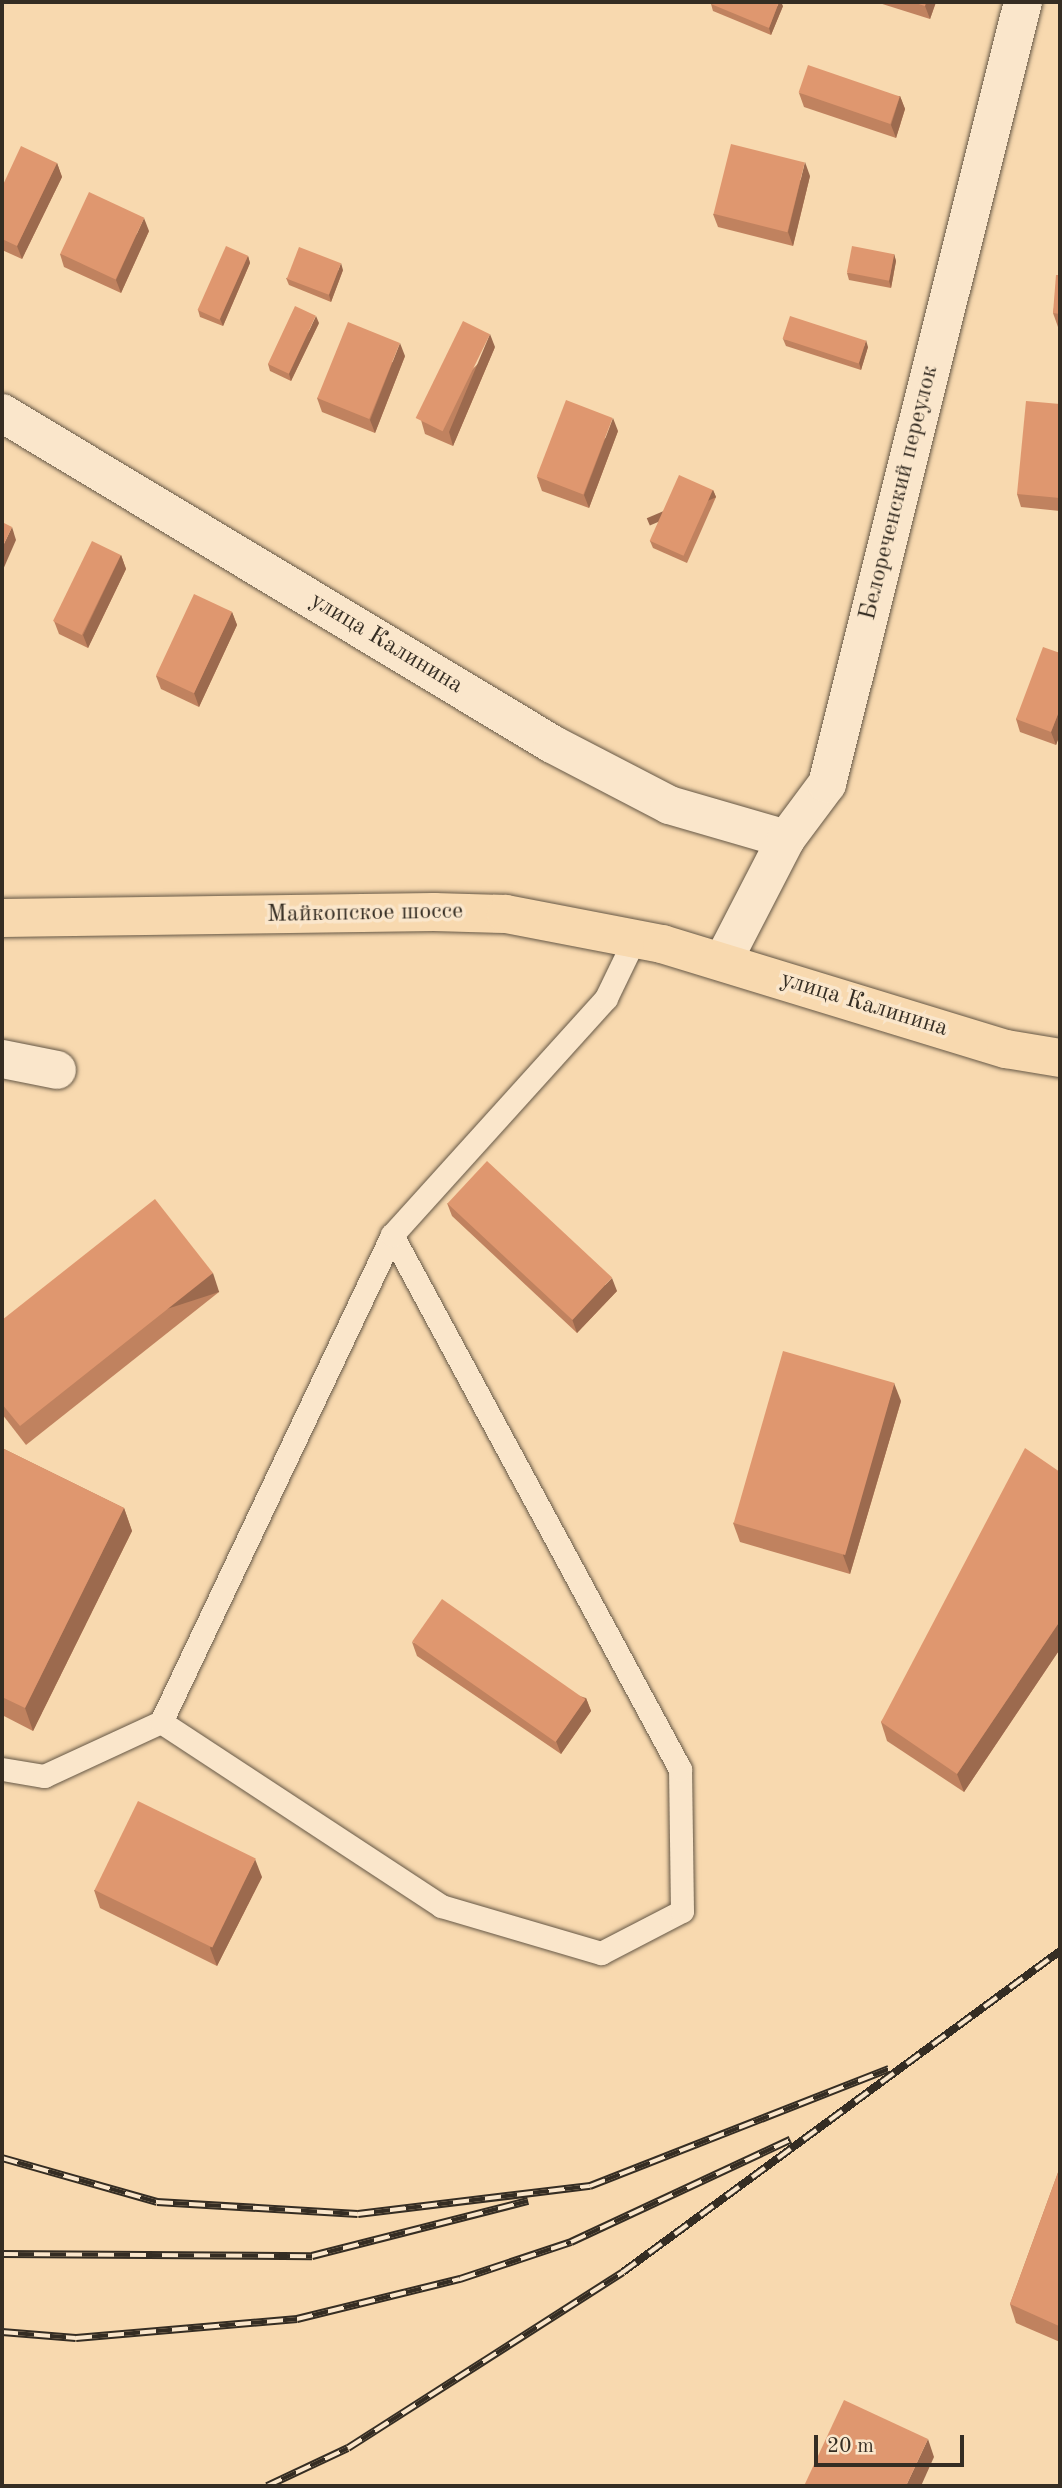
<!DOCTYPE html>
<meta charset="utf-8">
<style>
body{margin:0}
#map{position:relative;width:1062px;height:2488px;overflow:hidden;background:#f8d9af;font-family:"Old Standard TT",serif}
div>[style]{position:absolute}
.roads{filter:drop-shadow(0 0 2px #665846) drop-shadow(0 0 2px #665846)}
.lane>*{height:23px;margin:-11.5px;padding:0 11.5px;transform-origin:11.5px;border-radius:11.5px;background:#fae6cb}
.street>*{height:38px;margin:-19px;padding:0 19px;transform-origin:19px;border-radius:19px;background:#fae6cb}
.primary>*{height:38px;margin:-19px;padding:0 19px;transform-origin:19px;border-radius:19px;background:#f8d9af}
.rail>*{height:8px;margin-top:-4px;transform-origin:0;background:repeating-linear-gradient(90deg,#fae6cb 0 16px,#352d23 0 32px);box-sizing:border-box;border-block:2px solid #352d23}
.wall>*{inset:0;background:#c0825f}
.shaded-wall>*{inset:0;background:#9c6a4e;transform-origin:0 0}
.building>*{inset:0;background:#df976f;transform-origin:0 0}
span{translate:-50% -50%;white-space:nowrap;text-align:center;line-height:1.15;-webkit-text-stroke:7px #fae6cb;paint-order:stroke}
.street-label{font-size:24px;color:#352d23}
.frame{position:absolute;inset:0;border:4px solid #352d23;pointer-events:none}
.scale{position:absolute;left:814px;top:2435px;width:150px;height:32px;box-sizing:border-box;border:4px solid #352d23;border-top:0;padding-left:9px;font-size:21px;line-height:24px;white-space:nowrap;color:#352d23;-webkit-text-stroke:5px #fae6cb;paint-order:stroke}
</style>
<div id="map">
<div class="roads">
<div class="lane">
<i style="left:161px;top:1722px;width:335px;rotate:33.3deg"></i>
<i style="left:441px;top:1906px;width:167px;rotate:16.4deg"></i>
<i style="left:601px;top:1953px;width:91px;rotate:-27.4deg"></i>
<i style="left:682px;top:1911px;width:142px;rotate:-90.8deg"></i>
<i style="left:680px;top:1769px;width:607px;rotate:-118.34deg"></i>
<i style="left:2px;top:1769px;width:43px;rotate:9.5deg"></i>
<i style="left:44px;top:1776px;width:129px;rotate:-24.8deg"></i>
<i style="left:161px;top:1722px;width:539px;rotate:-64.62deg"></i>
<i style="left:392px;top:1235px;width:319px;rotate:-47.9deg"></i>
<i style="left:606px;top:998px;width:64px;rotate:-64.2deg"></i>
</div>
<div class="street">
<i style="left:2px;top:413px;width:642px;rotate:31.04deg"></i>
<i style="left:552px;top:744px;width:132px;rotate:27.5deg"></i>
<i style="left:669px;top:805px;width:122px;rotate:16.2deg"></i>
<i style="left:723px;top:961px;width:137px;rotate:-62.7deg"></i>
<i style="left:786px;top:839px;width:69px;rotate:-53.3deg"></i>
<i style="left:827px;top:784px;width:806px;rotate:-75.93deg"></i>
<i style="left:2px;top:1059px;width:56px;rotate:11.3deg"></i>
</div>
<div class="primary">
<i style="left:2px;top:918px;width:432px;rotate:-0.8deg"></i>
<i style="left:434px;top:912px;width:72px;rotate:1.6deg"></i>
<i style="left:506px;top:914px;width:159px;rotate:10.9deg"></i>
<i style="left:662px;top:944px;width:360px;rotate:17deg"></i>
<i style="left:1006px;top:1049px;width:55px;rotate:9.5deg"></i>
</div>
</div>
<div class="rail">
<i style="left:2px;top:2158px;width:161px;rotate:15.8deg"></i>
<i style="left:157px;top:2202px;width:201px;rotate:3.4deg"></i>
<i style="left:358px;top:2214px;width:234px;rotate:-6.9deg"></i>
<i style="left:590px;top:2186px;width:321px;rotate:-21.4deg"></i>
<i style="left:2px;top:2254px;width:310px;rotate:0.4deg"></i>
<i style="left:312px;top:2256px;width:223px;rotate:-14.3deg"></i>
<i style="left:2px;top:2332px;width:74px;rotate:4.6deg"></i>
<i style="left:76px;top:2338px;width:222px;rotate:-4.9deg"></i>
<i style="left:297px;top:2319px;width:168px;rotate:-13.8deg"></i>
<i style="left:460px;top:2279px;width:117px;rotate:-18.4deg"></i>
<i style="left:571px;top:2242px;width:242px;rotate:-25deg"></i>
<i style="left:267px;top:2486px;width:89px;rotate:-25.1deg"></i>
<i style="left:348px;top:2448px;width:326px;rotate:-32.6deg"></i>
<i style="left:623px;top:2272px;width:542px;rotate:-36.3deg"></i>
</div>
<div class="wall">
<i style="clip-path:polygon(876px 2px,936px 2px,930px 19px)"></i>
<i style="clip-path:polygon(711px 4px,783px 6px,771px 35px,713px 11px)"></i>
<i style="clip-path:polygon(799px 93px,900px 96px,905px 109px,896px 138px,804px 107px)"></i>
<i style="clip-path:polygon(57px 163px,62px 177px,22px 259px,2px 250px,2px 187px)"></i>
<i style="clip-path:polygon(810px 176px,793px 246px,718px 227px,713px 214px)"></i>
<i style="clip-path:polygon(149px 231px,121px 293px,64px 267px,60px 254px)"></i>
<i style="clip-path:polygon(894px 254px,896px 261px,891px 288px,849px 280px,847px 273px)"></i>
<i style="clip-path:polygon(248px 256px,250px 263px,223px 326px,200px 317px,198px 310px)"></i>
<i style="clip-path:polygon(343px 270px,331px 302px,289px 285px,286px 278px)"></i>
<i style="clip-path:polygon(1060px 275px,1060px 327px,1058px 327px,1053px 313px)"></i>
<i style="clip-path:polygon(319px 323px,291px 381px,270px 371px,268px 364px)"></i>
<i style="clip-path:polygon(783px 339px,868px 347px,861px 370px,786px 346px)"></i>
<i style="clip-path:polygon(495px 347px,453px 446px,425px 434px,421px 420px)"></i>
<i style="clip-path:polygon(405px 356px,375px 433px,322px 412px,317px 398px)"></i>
<i style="clip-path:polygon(1060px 404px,1060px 511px,1021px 507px,1017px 494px)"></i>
<i style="clip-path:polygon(618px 431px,589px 508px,542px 491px,537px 477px)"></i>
<i style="clip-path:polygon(713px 490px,716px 497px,687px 563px,653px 548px,650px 541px)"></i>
<i style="clip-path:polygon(121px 555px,126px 569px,88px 648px,59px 634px,54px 621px)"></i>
<i style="clip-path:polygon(232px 612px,237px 625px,199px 707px,161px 689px,156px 676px)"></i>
<i style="clip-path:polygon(1060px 653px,1060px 734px,1056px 745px,1020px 732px,1016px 719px)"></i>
<i style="clip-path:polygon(447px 1203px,617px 1291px,577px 1333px,452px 1216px)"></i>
<i style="clip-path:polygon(219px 1292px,26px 1445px,2px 1414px,2px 1320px)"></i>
<i style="clip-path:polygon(901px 1401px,850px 1574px,740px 1542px,733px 1523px)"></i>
<i style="clip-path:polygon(2px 1448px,124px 1508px,132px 1531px,33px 1731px,2px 1715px)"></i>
<i style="clip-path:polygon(1060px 1472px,1060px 1649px,964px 1792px,887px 1741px,881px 1722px)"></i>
<i style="clip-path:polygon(412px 1642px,586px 1698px,591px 1711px,561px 1754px,417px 1656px)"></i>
<i style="clip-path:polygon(262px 1877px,217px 1966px,100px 1908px,94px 1890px)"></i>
<i style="clip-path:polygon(1060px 2167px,1060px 2342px,1016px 2323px,1010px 2304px)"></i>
</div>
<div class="shaded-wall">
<i style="clip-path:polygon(779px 2px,781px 2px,783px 6px,771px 35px,769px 28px)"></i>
<i style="clip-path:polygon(926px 2px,936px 2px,930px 19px,925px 6px)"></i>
<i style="clip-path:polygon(900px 96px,905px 109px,896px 138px,891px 125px)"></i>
<i style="clip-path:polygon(805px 162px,810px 176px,793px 246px,788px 232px)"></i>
<i style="clip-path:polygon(57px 163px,62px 177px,22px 259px,17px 246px)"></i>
<i style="clip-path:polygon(144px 218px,149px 231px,121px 293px,116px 280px)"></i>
<i style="clip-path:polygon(894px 254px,896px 261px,891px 288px,889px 281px)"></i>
<i style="clip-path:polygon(248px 256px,250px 263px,223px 326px,220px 319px)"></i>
<i style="clip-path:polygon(341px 263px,343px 270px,331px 302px,329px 295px)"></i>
<i style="clip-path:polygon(316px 316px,319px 323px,291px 381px,289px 374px)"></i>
<i style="clip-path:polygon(490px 334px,495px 347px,453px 446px,449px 432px)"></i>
<i style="clip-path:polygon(866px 340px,868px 347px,861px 370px,859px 363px)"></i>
<i style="clip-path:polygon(400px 343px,405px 356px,375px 433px,370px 420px)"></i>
<i style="clip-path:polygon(613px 418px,618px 431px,589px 508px,584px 495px)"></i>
<i style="left:713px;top:490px;width:8px;height:72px;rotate:67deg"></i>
<i style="clip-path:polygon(12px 527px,16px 540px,2px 572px,2px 548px)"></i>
<i style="clip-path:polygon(121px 555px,126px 569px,88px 648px,83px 635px)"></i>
<i style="clip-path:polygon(232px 612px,237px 625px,199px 707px,194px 693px)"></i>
<i style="clip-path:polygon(1060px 709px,1060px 734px,1056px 745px,1051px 732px)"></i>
<i style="left:213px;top:1273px;width:20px;height:246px;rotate:72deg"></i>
<i style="clip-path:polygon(612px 1278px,617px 1291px,577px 1333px,572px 1319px)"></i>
<i style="clip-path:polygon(894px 1383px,901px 1401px,850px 1574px,843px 1555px)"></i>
<i style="clip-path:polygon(124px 1508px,132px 1531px,33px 1731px,25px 1708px)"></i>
<i style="clip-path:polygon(1060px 1621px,1060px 1649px,964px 1792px,957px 1774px)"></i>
<i style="clip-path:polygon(586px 1698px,591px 1711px,561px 1754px,556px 1741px)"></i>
<i style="clip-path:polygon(255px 1859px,262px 1877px,217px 1966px,210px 1948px)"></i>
<i style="clip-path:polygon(928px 2439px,934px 2457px,921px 2486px,906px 2486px)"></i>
</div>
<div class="building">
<i style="clip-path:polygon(712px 2px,779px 2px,769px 28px,711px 4px)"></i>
<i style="clip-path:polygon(912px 2px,926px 2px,925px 6px)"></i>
<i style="left:808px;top:65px;width:97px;height:29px;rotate:19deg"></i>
<i style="left:731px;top:144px;width:76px;height:72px;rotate:14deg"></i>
<i style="clip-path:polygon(21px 146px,57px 163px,17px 246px,2px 239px,2px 187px)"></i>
<i style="left:89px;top:192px;width:61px;height:68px;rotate:25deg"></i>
<i style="left:226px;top:246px;width:24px;height:70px;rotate:24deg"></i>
<i style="left:852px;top:246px;width:43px;height:27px;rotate:11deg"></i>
<i style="left:299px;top:247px;width:45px;height:34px;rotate:21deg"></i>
<i style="clip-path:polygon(1056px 275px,1060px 275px,1060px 314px,1053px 313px)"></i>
<i style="left:295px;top:306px;width:23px;height:64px;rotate:25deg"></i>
<i style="left:790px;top:316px;width:80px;height:24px;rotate:18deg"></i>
<i style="left:463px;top:321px;width:30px;height:108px;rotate:26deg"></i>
<i style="left:348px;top:322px;width:56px;height:82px;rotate:22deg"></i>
<i style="left:566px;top:400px;width:50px;height:82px;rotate:21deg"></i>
<i style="clip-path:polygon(1026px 401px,1060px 404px,1060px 498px,1017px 494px)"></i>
<i style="left:679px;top:475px;width:37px;height:72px;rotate:24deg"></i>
<i style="clip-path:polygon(2px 522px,12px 527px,2px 548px)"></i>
<i style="left:92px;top:541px;width:32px;height:89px;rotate:26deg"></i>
<i style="left:194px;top:594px;width:42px;height:90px;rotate:25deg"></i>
<i style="clip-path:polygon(1043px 647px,1060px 653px,1060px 709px,1051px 732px,1016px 719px)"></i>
<i style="left:487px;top:1161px;width:171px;height:58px;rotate:43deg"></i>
<i style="clip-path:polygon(155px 1199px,213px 1273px,20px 1426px,2px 1404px,2px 1320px)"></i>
<i style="left:783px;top:1351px;width:116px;height:179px;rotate:16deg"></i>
<i style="clip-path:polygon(2px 1448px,124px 1508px,25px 1708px,2px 1697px)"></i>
<i style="clip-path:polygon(1025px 1448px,1060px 1472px,1060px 1621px,957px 1774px,881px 1722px)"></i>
<i style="left:442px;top:1599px;width:175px;height:52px;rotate:35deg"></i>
<i style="left:138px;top:1801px;width:131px;height:99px;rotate:26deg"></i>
<i style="clip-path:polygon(1060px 2167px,1060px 2321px,1059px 2326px,1010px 2304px)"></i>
<i style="clip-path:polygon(844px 2400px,928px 2439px,906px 2486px,804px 2486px)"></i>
</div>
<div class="street-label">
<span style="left:900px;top:493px;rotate:-76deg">Белореченский переулок</span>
<span style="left:386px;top:644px;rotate:31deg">улица Калинина</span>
<span style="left:365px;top:914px;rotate:-1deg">Майкопское шоссе</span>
<span style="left:864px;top:1005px;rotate:17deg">улица Калинина</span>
</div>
<div class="frame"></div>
<div class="scale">20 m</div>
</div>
